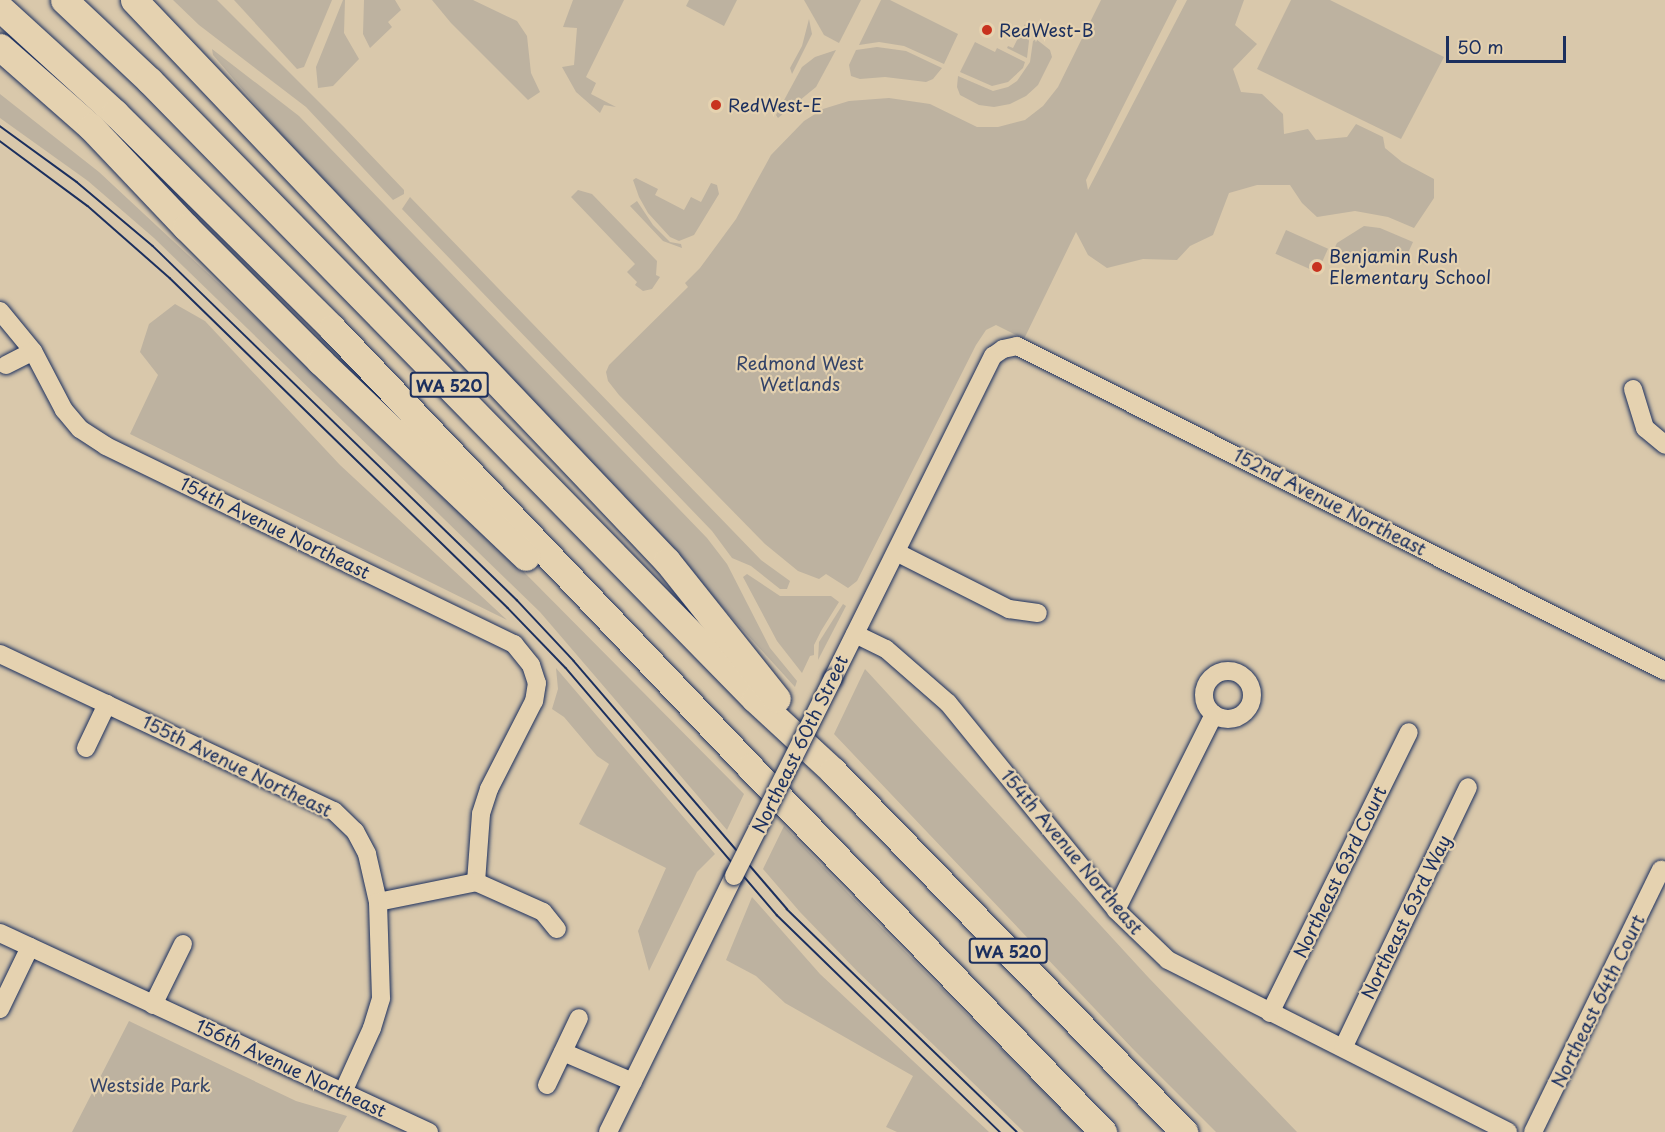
<!DOCTYPE html>
<style>
body{margin:0}
#map{position:relative;width:1665px;height:1132px;overflow:hidden;background:#d9c8ab;font-family:"Playpen Sans",sans-serif}
div>[style]{position:absolute}
.green>*{inset:0;background:#bdb2a0;transform-origin:0 0}
.roads{filter:drop-shadow(0 0 2px #1b2f5e) drop-shadow(0 0 2px #1b2f5e)}
.minor>*{height:18px;margin:-9px;padding:0 9px;transform-origin:9px;border-radius:9px;background:#e5d2b0}
.minor>.ring{margin:-9px;padding:0;box-sizing:content-box;background:none;border:18px solid #e5d2b0;border-radius:50%}
.highway>*{height:27px;margin:-13.5px;padding:0 13.5px;transform-origin:13.5px;border-radius:13.5px;background:#e5d2b0}
.tram>*{height:1.5px;margin:-0.75px;padding:0 0.75px;transform-origin:0.75px;border-radius:0.75px;background:#1b2f5e}
.bridges{filter:drop-shadow(0 0 2px #1b2f5e) drop-shadow(0 0 2px #1b2f5e)}
.minor-bridge>*{height:18px;margin:-9px;padding:0 9px;transform-origin:9px;border-radius:9px;background:#e5d2b0}
.dots>*{width:16px;height:16px;translate:-50% -50%;box-sizing:border-box;border:3px solid #e5d2b0;border-radius:50%}
span{translate:-50% -50%;white-space:nowrap;text-align:center;line-height:1.15;-webkit-text-stroke:4.5px #e5d2b0;paint-order:stroke}
.shield-label span{padding:2px 4px;background:#e5d2b0;border:2px solid;border-radius:4px;-webkit-text-stroke-width:0}
.shield-label{font-size:16px;color:#1b2f5e;font-weight:700}
.poi-label{font-size:18px;color:#1b2f5e}
.left{translate:0 -50%;text-align:left}
.park-label{font-size:18px;color:#334368}
.street-label{font-size:18px;color:#1b2f5e}
.scale{position:absolute;left:1446px;top:36px;width:120px;height:27px;box-sizing:border-box;border:3px solid #1b2f5e;border-top:0;padding-left:8px;font-size:18px;line-height:21px;white-space:nowrap;color:#1b2f5e;-webkit-text-stroke:4px #e5d2b0;paint-order:stroke}
</style>
<div id="map">
<div class="green">
<i style="clip-path:polygon(173px 0,217px 0,344px 127px,404px 190px,404px 194px,393px 200px,306px 107px,199px 25px)"></i>
<i style="clip-path:polygon(234px 0,332px 0,304px 67px,297px 69px)"></i>
<i style="clip-path:polygon(343px 0,345px 0,344px 33px,359px 59px,333px 86px,318px 88px,316px 67px)"></i>
<i style="clip-path:polygon(364px 0,395px 0,401px 10px,388px 22px,392px 27px,370px 48px,363px 34px)"></i>
<i style="clip-path:polygon(432px 0,473px 0,517px 21px,527px 36px,531px 73px,540px 92px,528px 100px,451px 23px)"></i>
<i style="clip-path:polygon(573px 0,624px 0,586px 77px,596px 83px,591px 94px,616px 107px,604px 105px,600px 113px,576px 92px,562px 67px,574px 65px,577px 28px,563px 27px)"></i>
<i style="clip-path:polygon(689px 0,737px 0,724px 26px,686px 6px)"></i>
<i style="clip-path:polygon(804px 0,861px 0,839px 43px,824px 35px)"></i>
<i style="clip-path:polygon(881px 0,890px 0,958px 34px,944px 64px,904px 46px,879px 42px,859px 45px)"></i>
<i style="clip-path:polygon(1101px 0,1177px 0,1086px 180px,1088px 190px,1187px 0,1244px 0,1235px 25px,1257px 44px,1233px 69px,1241px 92px,1262px 94px,1283px 114px,1284px 134px,1308px 129px,1316px 140px,1347px 137px,1356px 124px,1383px 137px,1385px 148px,1402px 162px,1434px 179px,1434px 198px,1414px 228px,1388px 217px,1355px 211px,1317px 217px,1302px 203px,1290px 185px,1257px 185px,1229px 193px,1213px 235px,1190px 246px,1177px 260px,1143px 259px,1107px 268px,1088px 255px,1076px 232px,1024px 339px,996px 325px,986px 330px,976px 345px,857px 581px,848px 588px,826px 574px,819px 579px,798px 571px,765px 544px,619px 395px,608px 381px,606px 372px,609px 365px,688px 287px,685px 283px,700px 268px,736px 219px,771px 155px,804px 121px,823px 109px,849px 101px,889px 98px,930px 104px,977px 127px,998px 127px,1025px 120px,1043px 106px,1058px 87px)"></i>
<i style="clip-path:polygon(1291px 0,1330px 0,1444px 57px,1401px 139px,1257px 69px)"></i>
<i style="clip-path:polygon(809px 19px,812px 34px,792px 74px,790px 68px,802px 46px)"></i>
<i style="clip-path:polygon(1025px 24px,1029px 41px,1027px 58px,1007px 48px,1008px 46px,1013px 48px)"></i>
<i style="clip-path:polygon(1036px 39px,1050px 50px,1052px 57px,1038px 85px,1026px 96px,1010px 104px,994px 107px,979px 105px,960px 95px,957px 87px,958px 76px,993px 91px,1008px 87px,1017px 81px,1030px 62px,1033px 41px)"></i>
<i style="clip-path:polygon(975px 42px,995px 52px,997px 48px,1025px 62px,1023px 68px,1008px 82px,992px 86px,960px 72px)"></i>
<i style="clip-path:polygon(877px 47px,906px 51px,942px 68px,933px 79px,926px 82px,885px 77px,860px 79px,851px 76px,849px 65px,856px 50px)"></i>
<i style="clip-path:polygon(212px 49px,299px 116px,707px 538px,727px 564px,770px 648px,797px 681px,795px 687px,683px 564px,378px 247px,213px 55px)"></i>
<i style="clip-path:polygon(836px 50px,816px 87px,778px 118px,776px 115px,802px 67px,815px 57px)"></i>
<i style="clip-path:polygon(0 94px,99px 172px,363px 418px,513px 561px,744px 794px,727px 830px,540px 612px,154px 238px,88px 181px,0 118px)"></i>
<i style="clip-path:polygon(636px 178px,658px 189px,655px 195px,684px 210px,691px 197px,701px 202px,711px 183px,717px 185px,719px 194px,694px 235px,679px 241px,670px 237px,648px 213px,639px 197px,633px 180px)"></i>
<i style="clip-path:polygon(578px 190px,592px 194px,657px 261px,656px 275px,660px 277px,652px 289px,643px 291px,635px 285px,637px 282px,627px 272px,635px 264px,571px 197px)"></i>
<i style="clip-path:polygon(410px 197px,761px 560px,790px 581px,787px 589px,780px 589px,751px 566px,732px 558px,712px 531px,402px 209px)"></i>
<i style="clip-path:polygon(637px 201px,653px 225px,670px 242px,681px 244px,682px 248px,663px 241px,630px 206px)"></i>
<i style="clip-path:polygon(1364px 226px,1380px 228px,1413px 242px,1408px 253px,1375px 264px,1348px 259px,1333px 251px,1337px 243px)"></i>
<i style="left:1286px;top:230px;width:46px;height:26px;rotate:24deg"></i>
<i style="clip-path:polygon(175px 304px,205px 321px,340px 465px,507px 620px,130px 434px,158px 375px,140px 352px,149px 324px)"></i>
<i style="clip-path:polygon(747px 574px,780px 596px,831px 596px,839px 602px,821px 631px,814px 645px,814px 655px,810px 656px,802px 673px,777px 641px,743px 577px)"></i>
<i style="clip-path:polygon(843px 604px,846px 606px,818px 660px,819px 642px)"></i>
<i style="clip-path:polygon(556px 668px,715px 854px,697px 872px,649px 971px,638px 931px,666px 868px,579px 824px,609px 764px,597px 756px,564px 717px,552px 709px,558px 689px)"></i>
<i style="clip-path:polygon(865px 669px,1148px 977px,1297px 1132px,1216px 1132px,1133px 1049px,834px 734px)"></i>
<i style="clip-path:polygon(784px 826px,869px 915px,1083px 1132px,1024px 1132px,858px 972px,800px 912px,763px 869px)"></i>
<i style="clip-path:polygon(752px 897px,820px 974px,989px 1132px,897px 1132px,886px 1127px,913px 1076px,785px 1003px,756px 976px,726px 960px)"></i>
<i style="clip-path:polygon(129px 1021px,296px 1101px,347px 1116px,338px 1132px,72px 1132px)"></i>
</div>
<div class="roads">
<div class="minor">
<i style="left:0;top:311px;width:52px;rotate:50.5deg"></i>
<i style="left:33px;top:351px;width:67px;rotate:62.3deg"></i>
<i style="left:64px;top:410px;width:25px;rotate:50deg"></i>
<i style="left:80px;top:429px;width:31px;rotate:33deg"></i>
<i style="left:106px;top:446px;width:454px;rotate:25.9deg"></i>
<i style="left:514px;top:644px;width:27px;rotate:51deg"></i>
<i style="left:531px;top:665px;width:19px;rotate:72deg"></i>
<i style="left:537px;top:683px;width:18px;rotate:99deg"></i>
<i style="left:534px;top:701px;width:99px;rotate:117.1deg"></i>
<i style="left:489px;top:789px;width:26px;rotate:108deg"></i>
<i style="left:481px;top:814px;width:68px;rotate:94.2deg"></i>
<i style="left:6px;top:365px;width:30px;rotate:-27deg"></i>
<i style="left:1633px;top:389px;width:41px;rotate:72.9deg"></i>
<i style="left:1645px;top:428px;width:26px;rotate:40deg"></i>
<i style="left:896px;top:552px;width:127px;rotate:26.8deg"></i>
<i style="left:1009px;top:609px;width:29px;rotate:8deg"></i>
<i style="left:855px;top:634px;width:34px;rotate:26deg"></i>
<i style="left:886px;top:649px;width:82px;rotate:41.1deg"></i>
<i style="left:948px;top:703px;width:267px;rotate:50.9deg"></i>
<i style="left:1116px;top:910px;width:72px;rotate:43.9deg"></i>
<i style="left:1168px;top:960px;width:381px;rotate:26.8deg"></i>
<i style="left:0;top:654px;width:369px;rotate:25.2deg"></i>
<i style="left:334px;top:811px;width:29px;rotate:44deg"></i>
<i style="left:355px;top:831px;width:26px;rotate:62deg"></i>
<i style="left:367px;top:854px;width:49px;rotate:77.1deg"></i>
<i style="left:378px;top:902px;width:100px;rotate:-11.5deg"></i>
<i style="left:476px;top:882px;width:73px;rotate:24.1deg"></i>
<i style="left:543px;top:912px;width:22px;rotate:51deg"></i>
<i class="ring" style="left:1204px;top:671px;width:30px;height:30px"></i>
<i style="left:833px;top:678px;width:360px;rotate:-63.6deg"></i>
<i style="left:993px;top:356px;width:12px;rotate:-35deg"></i>
<i style="left:1003px;top:349px;width:14px;rotate:-12deg"></i>
<i style="left:1017px;top:346px;width:725px;rotate:26.64deg"></i>
<i style="left:86px;top:748px;width:49px;rotate:-64.5deg"></i>
<i style="left:1116px;top:910px;width:219px;rotate:-63.4deg"></i>
<i style="left:0;top:933px;width:473px;rotate:24.9deg"></i>
<i style="left:153px;top:1005px;width:68px;rotate:-63.8deg"></i>
<i style="left:0;top:1009px;width:69px;rotate:-64.2deg"></i>
<i style="left:1270px;top:1013px;width:313px;rotate:-63.7deg"></i>
<i style="left:1343px;top:1048px;width:289px;rotate:-64.4deg"></i>
<i style="left:563px;top:1052px;width:76px;rotate:23.2deg"></i>
<i style="left:547px;top:1085px;width:74px;rotate:-64.5deg"></i>
<i style="left:343px;top:1092px;width:70px;rotate:-65.6deg"></i>
<i style="left:372px;top:1028px;width:31px;rotate:-73deg"></i>
<i style="left:381px;top:998px;width:96px;rotate:-91.8deg"></i>
<i style="left:608px;top:1132px;width:285px;rotate:-63.8deg"></i>
<i style="left:1533px;top:1132px;width:292px;rotate:-64deg"></i>
</div>
<div class="highway">
<i style="left:64px;top:0;width:117px;rotate:43.3deg"></i>
<i style="left:149px;top:80px;width:866px;rotate:45.61deg"></i>
<i style="left:755px;top:699px;width:106px;rotate:42.7deg"></i>
<i style="left:833px;top:771px;width:504px;rotate:45.8deg"></i>
<i style="left:134px;top:0;width:774px;rotate:46.47deg"></i>
<i style="left:667px;top:561px;width:176px;rotate:51.4deg"></i>
<i style="left:0;top:8px;width:156px;rotate:42.4deg"></i>
<i style="left:115px;top:113px;width:305px;rotate:44.7deg"></i>
<i style="left:332px;top:328px;width:606px;rotate:46.4deg"></i>
<i style="left:750px;top:767px;width:508px;rotate:45.96deg"></i>
<i style="left:0;top:47px;width:121px;rotate:41.3deg"></i>
<i style="left:91px;top:127px;width:138px;rotate:46.5deg"></i>
<i style="left:186px;top:227px;width:190px;rotate:45deg"></i>
<i style="left:320px;top:361px;width:284px;rotate:43.6deg"></i>
</div>
</div>
<div class="tram">
<i style="left:0;top:126px;width:95px;rotate:36deg"></i>
<i style="left:77px;top:182px;width:99px;rotate:40.1deg"></i>
<i style="left:153px;top:246px;width:508px;rotate:44.2deg"></i>
<i style="left:517px;top:600px;width:83px;rotate:46.9deg"></i>
<i style="left:574px;top:661px;width:327px;rotate:49.3deg"></i>
<i style="left:787px;top:909px;width:320px;rotate:44.1deg"></i>
<i style="left:0;top:141px;width:109px;rotate:36.5deg"></i>
<i style="left:88px;top:206px;width:109px;rotate:41.3deg"></i>
<i style="left:170px;top:278px;width:472px;rotate:44.3deg"></i>
<i style="left:508px;top:608px;width:83px;rotate:46deg"></i>
<i style="left:566px;top:668px;width:325px;rotate:49.5deg"></i>
<i style="left:777px;top:915px;width:311px;rotate:44.2deg"></i>
</div>
<div class="bridges">
<div class="minor-bridge">
<i style="left:734px;top:876px;width:221px;rotate:-63.4deg"></i>
</div>
</div>
<div class="dots">
<i style="left:987px;top:30px;background:#c8321e"></i>
<i style="left:716px;top:105px;background:#c8321e"></i>
<i style="left:1317px;top:267px;background:#c8321e"></i>
</div>
<div class="shield-label">
<span style="left:449px;top:385px">WA 520</span>
<span style="left:1008px;top:951px">WA 520</span>
</div>
<div class="poi-label">
<span class="left" style="left:999px;top:30px">RedWest-B</span>
<span class="left" style="left:728px;top:105px">RedWest-E</span>
<span class="left" style="left:1329px;top:267px">Benjamin Rush<br>Elementary School</span>
</div>
<div class="park-label">
<span style="left:800px;top:374px">Redmond West<br>Wetlands</span>
<span style="left:150px;top:1085px">Westside Park</span>
</div>
<div class="street-label">
<span style="left:1330px;top:502px;rotate:27deg">152nd Avenue Northeast</span>
<span style="left:275px;top:528px;rotate:26deg">154th Avenue Northeast</span>
<span style="left:800px;top:744px;rotate:-64deg">Northeast 60th Street</span>
<span style="left:237px;top:766px;rotate:26deg">155th Avenue Northeast</span>
<span style="left:1072px;top:852px;rotate:50deg">154th Avenue Northeast</span>
<span style="left:1340px;top:872px;rotate:-64deg">Northeast 63rd Court</span>
<span style="left:1406px;top:917px;rotate:-64deg">Northeast 63rd Way</span>
<span style="left:1598px;top:1001px;rotate:-64deg">Northeast 64th Court</span>
<span style="left:291px;top:1068px;rotate:25deg">156th Avenue Northeast</span>
</div>
<div class="scale">50 m</div>
</div>
